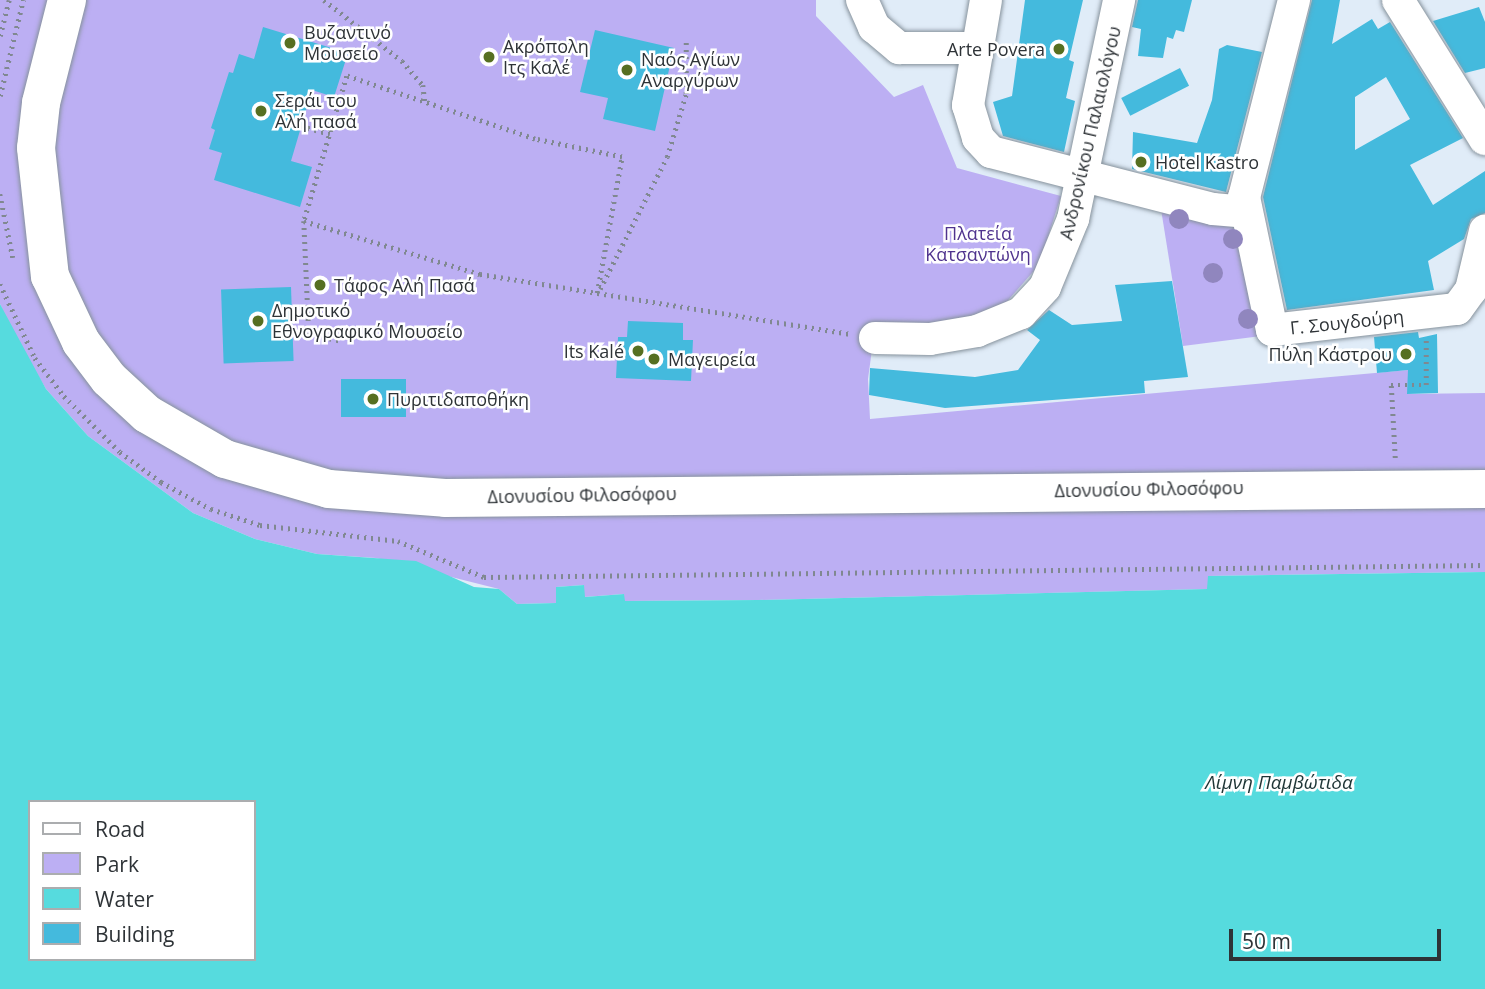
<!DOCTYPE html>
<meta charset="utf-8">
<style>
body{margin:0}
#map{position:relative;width:1485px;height:989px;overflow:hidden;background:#e0ecf8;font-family:"Open Sans",sans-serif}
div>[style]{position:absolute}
.green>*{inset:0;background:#bcaff3}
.water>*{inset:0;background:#56dbde}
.building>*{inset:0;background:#44badd;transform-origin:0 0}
.path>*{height:4.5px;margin-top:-2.25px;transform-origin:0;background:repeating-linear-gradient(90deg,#808890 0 2px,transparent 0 7px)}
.roads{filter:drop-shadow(0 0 2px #86929c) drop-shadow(0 0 2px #86929c)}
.minor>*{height:32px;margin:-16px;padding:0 16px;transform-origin:16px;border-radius:16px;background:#fff}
.tertiary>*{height:38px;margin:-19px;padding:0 19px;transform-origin:19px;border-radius:19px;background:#fff}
.trees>*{width:20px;height:20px;margin:-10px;border-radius:50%;background:#9086be}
.dots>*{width:19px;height:19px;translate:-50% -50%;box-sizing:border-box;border:4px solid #fff;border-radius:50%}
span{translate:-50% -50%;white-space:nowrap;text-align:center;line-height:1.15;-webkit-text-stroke:5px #fff;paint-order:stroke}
.poi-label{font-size:18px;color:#2e3337}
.left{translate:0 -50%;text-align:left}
.right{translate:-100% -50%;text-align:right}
.street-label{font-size:18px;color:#2e3337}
.park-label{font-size:18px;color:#4f338e}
.water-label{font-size:19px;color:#1e3536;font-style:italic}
.legend{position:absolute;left:28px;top:800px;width:228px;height:161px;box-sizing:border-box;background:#fff;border:2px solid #abadaf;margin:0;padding:9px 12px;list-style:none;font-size:21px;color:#2e3337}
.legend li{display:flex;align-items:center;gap:14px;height:35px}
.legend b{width:35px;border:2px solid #abadaf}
.scale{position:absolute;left:1229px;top:929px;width:212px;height:32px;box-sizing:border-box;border:4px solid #2e3337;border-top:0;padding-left:9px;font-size:21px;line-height:24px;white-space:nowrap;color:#2e3337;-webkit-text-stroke:5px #fff;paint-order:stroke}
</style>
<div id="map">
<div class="green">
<i style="clip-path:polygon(0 0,816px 0,816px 16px,894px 97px,923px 85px,957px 168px,1061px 196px,1039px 265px,1003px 306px,937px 326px,875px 327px,868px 379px,870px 419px,1408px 370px,1408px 394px,1485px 393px,1485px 572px,1208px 576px,1208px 589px,758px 600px,624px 601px,624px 594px,584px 597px,584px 585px,556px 587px,556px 603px,517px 604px,499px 589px,376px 558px,317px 554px,255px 539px,193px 513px,88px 436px,46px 389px,11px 329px,0 304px)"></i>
<i style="clip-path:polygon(1160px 203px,1239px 219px,1269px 335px,1183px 346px)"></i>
</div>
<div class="water">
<i style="clip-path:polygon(evenodd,0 304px,46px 389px,88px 436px,193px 513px,255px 539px,317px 554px,416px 561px,474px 587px,499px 589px,517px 604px,556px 603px,556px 587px,584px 585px,585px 597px,624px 594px,625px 601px,758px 600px,1207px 589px,1208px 576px,1485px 572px,1485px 989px,0 989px,0 304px,30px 802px,254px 802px,254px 959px,30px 959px,30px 802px)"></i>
</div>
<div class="building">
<i style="clip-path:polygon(1025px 0,1083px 0,1069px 60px,1074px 62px,1066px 98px,1075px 101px,1064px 152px,1003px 136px,993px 102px,1012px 96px)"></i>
<i style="clip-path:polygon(1138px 0,1192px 0,1184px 32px,1176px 30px,1173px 39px,1167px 37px,1163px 58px,1138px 56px,1141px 29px,1132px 27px)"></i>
<i style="clip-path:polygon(evenodd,1312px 0,1340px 0,1332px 44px,1372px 19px,1378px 29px,1390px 22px,1463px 138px,1410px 165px,1433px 205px,1485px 171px,1485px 213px,1471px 219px,1464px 239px,1428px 261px,1434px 290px,1287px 310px,1263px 197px,1312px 0,1386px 77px,1410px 119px,1355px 150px,1355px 97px,1386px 77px)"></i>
<i style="clip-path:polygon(1479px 7px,1485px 22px,1485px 68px,1465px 73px,1433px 21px)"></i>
<i style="clip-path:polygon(263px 27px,348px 53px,334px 97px,312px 90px,291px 161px,312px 167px,300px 207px,214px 180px,222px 153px,209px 149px,215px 130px,211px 128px,229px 72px,233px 73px,239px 54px,254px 59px)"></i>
<i style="clip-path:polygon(595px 30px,674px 48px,655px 131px,603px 119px,608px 98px,580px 92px)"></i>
<i style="clip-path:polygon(1227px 45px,1262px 52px,1226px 192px,1132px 169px,1133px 132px,1197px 143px,1212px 100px,1219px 49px)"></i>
<i style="left:1180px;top:68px;width:20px;height:66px;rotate:63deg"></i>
<i style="clip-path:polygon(1172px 281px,1188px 377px,1144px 381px,1145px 393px,945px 408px,869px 395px,870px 368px,975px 377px,1018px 370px,1040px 340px,1027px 330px,1049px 310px,1072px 325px,1122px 321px,1115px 285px)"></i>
<i style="left:291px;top:287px;width:74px;height:70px;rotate:88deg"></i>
<i style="clip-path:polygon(628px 321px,683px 323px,683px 340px,693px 340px,691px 381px,616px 378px,618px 337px,627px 337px)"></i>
<i style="clip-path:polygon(1418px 332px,1419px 338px,1437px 334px,1438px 393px,1407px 394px,1408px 370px,1377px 373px,1374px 337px)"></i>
<i style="left:406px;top:379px;width:38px;height:65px;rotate:90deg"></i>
</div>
<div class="path">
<i style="left:324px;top:0;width:99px;rotate:38deg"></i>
<i style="left:402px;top:61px;width:32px;rotate:49deg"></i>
<i style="left:423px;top:85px;width:16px;rotate:83deg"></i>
<i style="left:0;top:36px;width:37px;rotate:-76deg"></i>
<i style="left:0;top:96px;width:99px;rotate:-76.5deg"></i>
<i style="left:301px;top:126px;width:30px;rotate:15deg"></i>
<i style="left:0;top:194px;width:65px;rotate:78.5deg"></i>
<i style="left:304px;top:221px;width:113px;rotate:87.5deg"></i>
<i style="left:309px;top:334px;width:33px;rotate:12deg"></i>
<i style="left:0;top:284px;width:82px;rotate:64.7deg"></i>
<i style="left:35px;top:358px;width:48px;rotate:52.7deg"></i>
<i style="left:64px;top:396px;width:79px;rotate:45deg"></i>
<i style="left:120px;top:452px;width:51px;rotate:36.2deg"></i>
<i style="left:161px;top:482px;width:57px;rotate:28.4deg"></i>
<i style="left:211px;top:509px;width:52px;rotate:18.1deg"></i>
<i style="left:260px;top:525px;width:139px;rotate:6.6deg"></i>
<i style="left:398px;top:541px;width:93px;rotate:22.7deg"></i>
<i style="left:484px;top:577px;width:1001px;rotate:-0.69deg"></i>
<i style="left:600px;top:289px;width:148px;rotate:-63.1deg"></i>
<i style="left:667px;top:157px;width:66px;rotate:-73.2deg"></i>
<i style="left:686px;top:94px;width:53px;rotate:-90deg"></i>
<i style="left:597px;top:293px;width:138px;rotate:-79.6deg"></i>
<i style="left:622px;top:157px;width:89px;rotate:-168.3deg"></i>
<i style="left:535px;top:139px;width:198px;rotate:-161.5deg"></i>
<i style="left:347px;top:76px;width:151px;rotate:106.5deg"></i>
<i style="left:304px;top:221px;width:184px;rotate:16.8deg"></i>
<i style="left:480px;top:274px;width:374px;rotate:9.2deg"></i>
<i style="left:1395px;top:458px;width:73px;rotate:-93.1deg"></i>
<i style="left:1391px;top:385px;width:35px"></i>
<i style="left:1426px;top:385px;width:45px;rotate:-90deg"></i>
</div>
<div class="roads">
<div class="minor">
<i style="left:862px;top:0;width:30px;rotate:66deg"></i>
<i style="left:874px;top:27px;width:33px;rotate:40deg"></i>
<i style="left:899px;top:48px;width:77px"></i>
<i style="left:986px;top:0;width:107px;rotate:99.7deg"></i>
<i style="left:968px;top:105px;width:34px;rotate:73deg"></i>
<i style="left:978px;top:138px;width:19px;rotate:47deg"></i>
<i style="left:991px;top:152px;width:229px;rotate:14.4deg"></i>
<i style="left:1213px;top:209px;width:33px;rotate:5deg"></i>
<i style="left:1294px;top:0;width:203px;rotate:104.2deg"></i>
<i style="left:1244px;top:197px;width:136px;rotate:78.1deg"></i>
<i style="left:1272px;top:330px;width:186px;rotate:-6.5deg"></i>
<i style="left:1457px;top:309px;width:24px;rotate:-54deg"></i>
<i style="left:1471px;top:290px;width:61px;rotate:-76.7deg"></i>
<i style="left:1398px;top:0;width:164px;rotate:58deg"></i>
<i style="left:875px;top:338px;width:55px;rotate:1deg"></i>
<i style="left:930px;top:339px;width:48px;rotate:-9.7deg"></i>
<i style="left:977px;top:331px;width:48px;rotate:-22.2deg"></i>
<i style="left:1021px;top:313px;width:35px;rotate:-47deg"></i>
<i style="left:1045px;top:287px;width:74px;rotate:-67.6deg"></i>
<i style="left:1073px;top:219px;width:224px;rotate:-78.1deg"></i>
</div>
<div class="tertiary">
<i style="left:67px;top:0;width:106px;rotate:104.2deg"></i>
<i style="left:41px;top:103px;width:45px;rotate:96.3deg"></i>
<i style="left:36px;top:148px;width:129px;rotate:83.8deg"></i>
<i style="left:50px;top:276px;width:73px;rotate:64.8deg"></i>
<i style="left:81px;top:342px;width:46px;rotate:52.9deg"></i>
<i style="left:109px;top:379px;width:52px;rotate:42.6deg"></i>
<i style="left:147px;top:414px;width:90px;rotate:30deg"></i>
<i style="left:225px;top:459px;width:108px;rotate:16.1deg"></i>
<i style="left:329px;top:489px;width:116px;rotate:4.4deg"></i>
<i style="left:445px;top:498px;width:1040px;rotate:-0.5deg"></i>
</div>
</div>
<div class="trees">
<i style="left:1179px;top:219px"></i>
<i style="left:1233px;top:239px"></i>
<i style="left:1213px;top:273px"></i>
<i style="left:1248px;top:319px"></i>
</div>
<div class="dots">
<i style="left:290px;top:43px;background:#566f21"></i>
<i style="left:1059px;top:49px;background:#566f21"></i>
<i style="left:489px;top:57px;background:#566f21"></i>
<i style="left:627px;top:70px;background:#566f21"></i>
<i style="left:261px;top:111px;background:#566f21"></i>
<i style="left:1141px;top:162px;background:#566f21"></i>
<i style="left:320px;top:285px;background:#566f21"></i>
<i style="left:258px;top:321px;background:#566f21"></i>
<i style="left:638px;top:351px;background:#566f21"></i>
<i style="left:1406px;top:354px;background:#566f21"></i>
<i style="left:654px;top:359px;background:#566f21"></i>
<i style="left:373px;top:399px;background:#566f21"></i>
</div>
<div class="poi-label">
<span class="left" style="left:304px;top:43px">Βυζαντινό<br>Μουσείο</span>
<span class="left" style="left:503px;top:57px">Ακρόπολη<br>Ιτς Καλέ</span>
<span class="right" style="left:1045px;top:49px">Arte Povera</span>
<span class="left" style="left:641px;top:70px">Ναός Αγίων<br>Αναργύρων</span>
<span class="left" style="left:275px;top:111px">Σεράι του<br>Αλή πασά</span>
<span class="left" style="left:1155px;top:162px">Hotel Kastro</span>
<span class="left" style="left:334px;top:285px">Τάφος Αλή Πασά</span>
<span class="left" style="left:272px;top:321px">Δημοτικό<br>Εθνογραφικό Μουσείο</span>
<span class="right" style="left:624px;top:351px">Its Kalé</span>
<span class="right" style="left:1392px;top:354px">Πύλη Κάστρου</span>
<span class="left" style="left:668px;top:359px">Μαγειρεία</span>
<span class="left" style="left:387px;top:399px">Πυριτιδαποθήκη</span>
</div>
<div class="street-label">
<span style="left:1090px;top:133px;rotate:-77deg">Ανδρονίκου Παλαιολόγου</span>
<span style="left:1347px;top:322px;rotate:-6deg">Γ. Σουγδούρη</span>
<span style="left:1149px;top:489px;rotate:-1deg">Διονυσίου Φιλοσόφου</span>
<span style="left:582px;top:495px;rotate:-1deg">Διονυσίου Φιλοσόφου</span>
</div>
<div class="park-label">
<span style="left:978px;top:244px">Πλατεία<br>Κατσαντώνη</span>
</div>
<div class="water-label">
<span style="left:1279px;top:783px">Λίμνη Παμβώτιδα</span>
</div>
<ul class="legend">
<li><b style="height:9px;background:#fff"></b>Road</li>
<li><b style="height:19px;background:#bcaff3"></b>Park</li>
<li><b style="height:19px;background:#56dbde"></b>Water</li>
<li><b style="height:19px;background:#44badd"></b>Building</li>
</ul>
<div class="scale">50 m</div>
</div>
